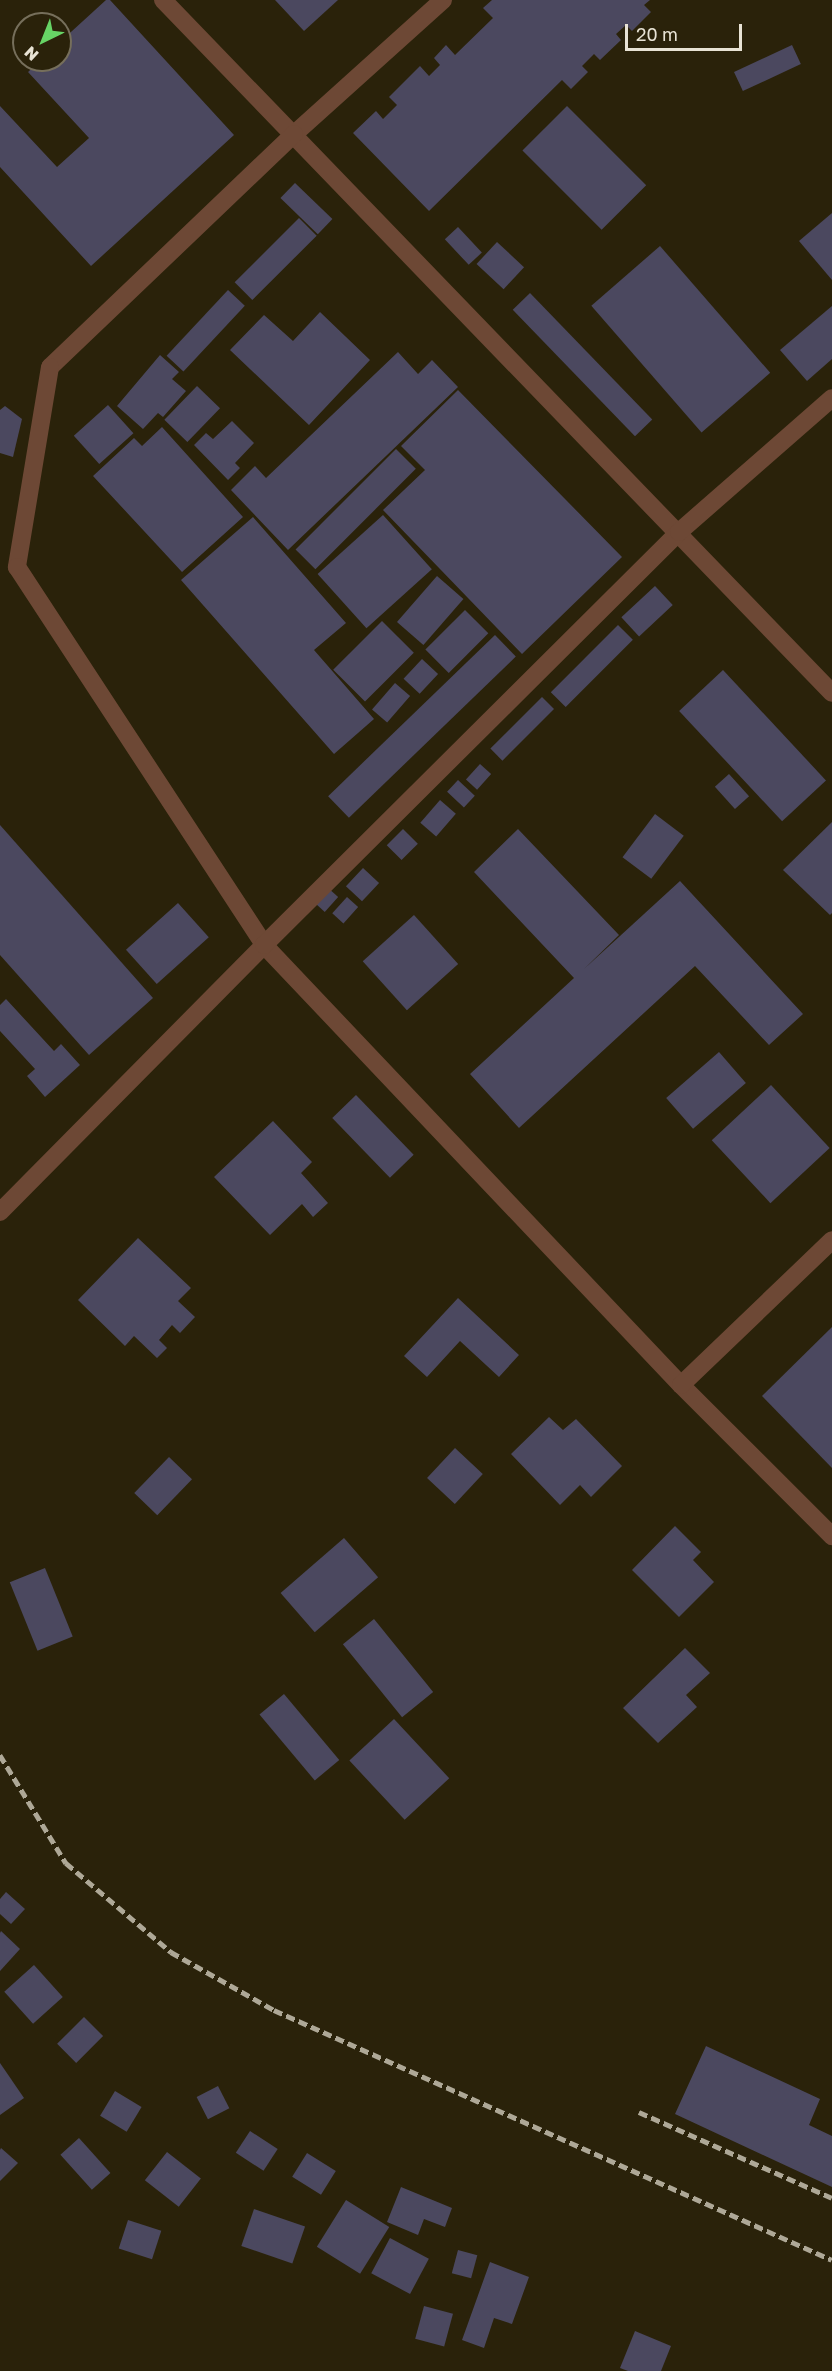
<!DOCTYPE html>
<style>
body{margin:0}
#map{position:relative;width:832px;height:2371px;overflow:hidden;background:#2a220a;font-family:"Golos Text",sans-serif}
div>[style]{position:absolute}
.building>*{inset:0;background:#4b485f;transform-origin:0 0}
.minor>*{height:18px;margin:-9px;padding:0 9px;transform-origin:9px;border-radius:9px;background:#6d4835}
.rail>*{height:4.5px;margin-top:-2.25px;transform-origin:0;background:repeating-linear-gradient(90deg,#aea897 0 9px,transparent 0 13.5px)}
span{translate:-50% -50%;white-space:nowrap;text-align:center;line-height:1.15;-webkit-text-stroke:4.5px #2a220a;paint-order:stroke}
.north{position:absolute;left:12px;top:12px;width:60px;height:60px;box-sizing:border-box;background:#2a220a;border:2px solid #766f5b;border-radius:50%;rotate:223deg;font-size:16px;font-weight:700;line-height:24px;text-align:center;color:#e8e3d5}
.north::after{content:'';display:block;margin:auto;width:21px;height:27px;background:#67d465;clip-path:polygon(50% 0,100% 100%,50% 72%,0 100%)}
.scale{position:absolute;left:625px;top:24px;width:117px;height:27px;box-sizing:border-box;border:3px solid #e8e3d5;border-top:0;padding-left:8px;font-size:18px;line-height:21px;white-space:nowrap;color:#e8e3d5;-webkit-text-stroke:4px #2a220a;paint-order:stroke}
</style>
<div id="map">
<div class="building">
<i style="clip-path:polygon(106px 0,110px 0,234px 135px,91px 266px,0 167px,0 106px,57px 167px,89px 138px,28px 72px,41px 60px,60px 60px,60px 42px)"></i>
<i style="clip-path:polygon(275px 0,338px 0,304px 31px)"></i>
<i style="clip-path:polygon(492px 0,650px 0,644px 5px,651px 12px,632px 31px,626px 25px,616px 34px,621px 40px,600px 60px,594px 54px,582px 66px,588px 72px,571px 89px,562px 80px,429px 211px,353px 133px,376px 111px,383px 119px,397px 105px,389px 97px,420px 66px,429px 76px,440px 65px,434px 58px,446px 45px,455px 55px,493px 18px,483px 8px)"></i>
<i style="left:792px;top:45px;width:21px;height:64px;rotate:65deg"></i>
<i style="left:567px;top:106px;width:112px;height:63px;rotate:45deg"></i>
<i style="left:295px;top:183px;width:52px;height:21px;rotate:44deg"></i>
<i style="clip-path:polygon(832px 213px,832px 280px,799px 241px)"></i>
<i style="left:299px;top:218px;width:25px;height:91px;rotate:45deg"></i>
<i style="left:458px;top:227px;width:35px;height:18px;rotate:47deg"></i>
<i style="left:497px;top:242px;width:37px;height:30px;rotate:43deg"></i>
<i style="left:660px;top:246px;width:168px;height:91px;rotate:49deg"></i>
<i style="left:228px;top:290px;width:23px;height:90px;rotate:43deg"></i>
<i style="left:530px;top:293px;width:176px;height:24px;rotate:46deg"></i>
<i style="clip-path:polygon(832px 306px,832px 359px,807px 381px,780px 350px)"></i>
<i style="clip-path:polygon(320px 312px,370px 360px,309px 425px,230px 350px,264px 315px,293px 341px)"></i>
<i style="clip-path:polygon(398px 352px,418px 374px,432px 360px,458px 387px,288px 550px,231px 490px,255px 466px,266px 478px)"></i>
<i style="clip-path:polygon(160px 355px,179px 372px,172px 379px,186px 391px,163px 417px,158px 413px,143px 429px,117px 406px)"></i>
<i style="left:197px;top:386px;width:32px;height:47px;rotate:44deg"></i>
<i style="clip-path:polygon(458px 390px,622px 557px,522px 654px,383px 510px,425px 470px,401px 446px)"></i>
<i style="left:108px;top:405px;width:38px;height:46px;rotate:48deg"></i>
<i style="clip-path:polygon(5px 406px,22px 419px,13px 457px,0 453px,0 410px)"></i>
<i style="clip-path:polygon(232px 421px,254px 443px,235px 463px,240px 468px,228px 480px,194px 445px,206px 433px,213px 439px)"></i>
<i style="clip-path:polygon(162px 427px,243px 517px,182px 572px,93px 476px,134px 438px,142px 446px)"></i>
<i style="left:396px;top:449px;width:28px;height:142px;rotate:45deg"></i>
<i style="left:383px;top:515px;width:73px;height:88px;rotate:48deg"></i>
<i style="clip-path:polygon(253px 517px,346px 623px,314px 650px,374px 719px,334px 754px,181px 580px)"></i>
<i style="left:437px;top:576px;width:35px;height:61px;rotate:41deg"></i>
<i style="left:655px;top:586px;width:26px;height:46px;rotate:47deg"></i>
<i style="left:465px;top:610px;width:33px;height:56px;rotate:45deg"></i>
<i style="left:382px;top:621px;width:45px;height:69px;rotate:45deg"></i>
<i style="left:618px;top:625px;width:21px;height:95px;rotate:45deg"></i>
<i style="left:495px;top:635px;width:30px;height:232px;rotate:46deg"></i>
<i style="left:422px;top:659px;width:22px;height:27px;rotate:43deg"></i>
<i style="left:723px;top:670px;width:151px;height:60px;rotate:47deg"></i>
<i style="left:395px;top:683px;width:20px;height:35px;rotate:41deg"></i>
<i style="left:542px;top:697px;width:17px;height:73px;rotate:45deg"></i>
<i style="left:480px;top:764px;width:15px;height:21px;rotate:42deg"></i>
<i style="left:729px;top:774px;width:30px;height:19px;rotate:48deg"></i>
<i style="left:458px;top:780px;width:23px;height:16px;rotate:43deg"></i>
<i style="left:440px;top:800px;width:21px;height:30px;rotate:41deg"></i>
<i style="left:655px;top:814px;width:36px;height:54px;rotate:37deg"></i>
<i style="clip-path:polygon(832px 822px,832px 913px,830px 915px,783px 870px)"></i>
<i style="clip-path:polygon(0 825px,153px 998px,89px 1055px,0 955px)"></i>
<i style="left:403px;top:829px;width:21px;height:23px;rotate:45deg"></i>
<i style="clip-path:polygon(518px 829px,619px 935px,584px 969px,680px 881px,803px 1014px,769px 1045px,695px 966px,519px 1128px,470px 1074px,574px 978px,474px 872px)"></i>
<i style="left:363px;top:868px;width:22px;height:25px;rotate:43deg"></i>
<i style="left:327px;top:887px;width:15px;height:20px;rotate:42deg"></i>
<i style="left:347px;top:897px;width:15px;height:22px;rotate:42deg"></i>
<i style="left:178px;top:903px;width:46px;height:70px;rotate:48deg"></i>
<i style="left:414px;top:915px;width:66px;height:69px;rotate:48deg"></i>
<i style="clip-path:polygon(6px 999px,54px 1051px,61px 1044px,80px 1065px,45px 1097px,27px 1076px,35px 1069px,0 1031px,0 1005px)"></i>
<i style="left:719px;top:1052px;width:41px;height:70px;rotate:49deg"></i>
<i style="left:771px;top:1085px;width:86px;height:81px;rotate:47deg"></i>
<i style="left:356px;top:1095px;width:83px;height:33px;rotate:46deg"></i>
<i style="clip-path:polygon(273px 1121px,312px 1162px,301px 1173px,328px 1203px,313px 1217px,302px 1204px,270px 1235px,214px 1177px)"></i>
<i style="clip-path:polygon(138px 1238px,191px 1288px,178px 1301px,195px 1317px,180px 1333px,172px 1325px,159px 1340px,167px 1348px,157px 1358px,134px 1336px,125px 1346px,78px 1300px)"></i>
<i style="clip-path:polygon(458px 1298px,519px 1355px,499px 1377px,460px 1341px,427px 1377px,404px 1356px)"></i>
<i style="clip-path:polygon(832px 1327px,832px 1468px,762px 1396px)"></i>
<i style="clip-path:polygon(549px 1417px,563px 1430px,576px 1419px,622px 1466px,591px 1497px,580px 1485px,560px 1505px,511px 1454px)"></i>
<i style="left:455px;top:1448px;width:38px;height:41px;rotate:43deg"></i>
<i style="left:169px;top:1457px;width:32px;height:50px;rotate:44deg"></i>
<i style="clip-path:polygon(675px 1526px,701px 1552px,693px 1560px,714px 1582px,679px 1617px,632px 1570px)"></i>
<i style="left:344px;top:1538px;width:52px;height:84px;rotate:49deg"></i>
<i style="left:45px;top:1568px;width:74px;height:38px;rotate:68deg"></i>
<i style="left:374px;top:1619px;width:94px;height:40px;rotate:51deg"></i>
<i style="clip-path:polygon(685px 1648px,710px 1673px,686px 1695px,697px 1707px,658px 1743px,623px 1708px)"></i>
<i style="left:284px;top:1694px;width:86px;height:32px;rotate:50deg"></i>
<i style="left:394px;top:1719px;width:81px;height:61px;rotate:47deg"></i>
<i style="clip-path:polygon(6px 1892px,25px 1909px,11px 1924px,0 1914px,0 1899px)"></i>
<i style="clip-path:polygon(1px 1931px,20px 1949px,0 1971px,0 1933px)"></i>
<i style="left:34px;top:1965px;width:43px;height:40px;rotate:48deg"></i>
<i style="left:84px;top:2017px;width:27px;height:38px;rotate:45deg"></i>
<i style="clip-path:polygon(706px 2046px,820px 2099px,809px 2125px,832px 2136px,832px 2187px,675px 2114px)"></i>
<i style="clip-path:polygon(0 2063px,24px 2098px,0 2115px)"></i>
<i style="left:218px;top:2086px;width:25px;height:24px;rotate:63deg"></i>
<i style="left:115px;top:2091px;width:31px;height:29px;rotate:31deg"></i>
<i style="left:250px;top:2131px;width:33px;height:26px;rotate:33deg"></i>
<i style="left:79px;top:2138px;width:47px;height:25px;rotate:48deg"></i>
<i style="clip-path:polygon(1px 2148px,18px 2163px,0 2181px,0 2150px)"></i>
<i style="left:167px;top:2152px;width:43px;height:36px;rotate:38deg"></i>
<i style="left:307px;top:2153px;width:34px;height:28px;rotate:32deg"></i>
<i style="clip-path:polygon(401px 2187px,452px 2208px,445px 2227px,424px 2219px,418px 2235px,387px 2222px)"></i>
<i style="left:346px;top:2200px;width:51px;height:55px;rotate:32deg"></i>
<i style="left:254px;top:2209px;width:54px;height:39px;rotate:19deg"></i>
<i style="left:128px;top:2220px;width:35px;height:30px;rotate:18deg"></i>
<i style="left:390px;top:2238px;width:44px;height:40px;rotate:28deg"></i>
<i style="left:458px;top:2250px;width:20px;height:24px;rotate:15deg"></i>
<i style="clip-path:polygon(490px 2262px,529px 2277px,512px 2324px,494px 2318px,484px 2348px,462px 2340px)"></i>
<i style="left:424px;top:2306px;width:30px;height:34px;rotate:15deg"></i>
<i style="clip-path:polygon(635px 2331px,671px 2346px,661px 2371px,628px 2371px,620px 2368px)"></i>
</div>
<div class="minor">
<i style="left:163px;top:0;width:963px;rotate:46.01deg"></i>
<i style="left:443px;top:0;width:200px;rotate:138deg"></i>
<i style="left:294px;top:134px;width:337px;rotate:136.3deg"></i>
<i style="left:50px;top:367px;width:203px;rotate:99.4deg"></i>
<i style="left:17px;top:567px;width:452px;rotate:56.8deg"></i>
<i style="left:264px;top:945px;width:606px;rotate:46.54deg"></i>
<i style="left:681px;top:1385px;width:214px;rotate:45deg"></i>
<i style="left:0;top:1212px;width:375px;rotate:-45.3deg"></i>
<i style="left:264px;top:945px;width:585px;rotate:-44.86deg"></i>
<i style="left:679px;top:532px;width:203px;rotate:-41.2deg"></i>
<i style="left:681px;top:1385px;width:209px;rotate:-43.8deg"></i>
</div>
<div class="rail">
<i style="left:0;top:1755px;width:127px;rotate:58.6deg"></i>
<i style="left:66px;top:1863px;width:138px;rotate:40.3deg"></i>
<i style="left:171px;top:1952px;width:118px;rotate:29.4deg"></i>
<i style="left:274px;top:2010px;width:611px;rotate:24.13deg"></i>
<i style="left:639px;top:2112px;width:211px;rotate:24deg"></i>
</div>
<div class="north">N</div>
<div class="scale">20 m</div>
</div>
